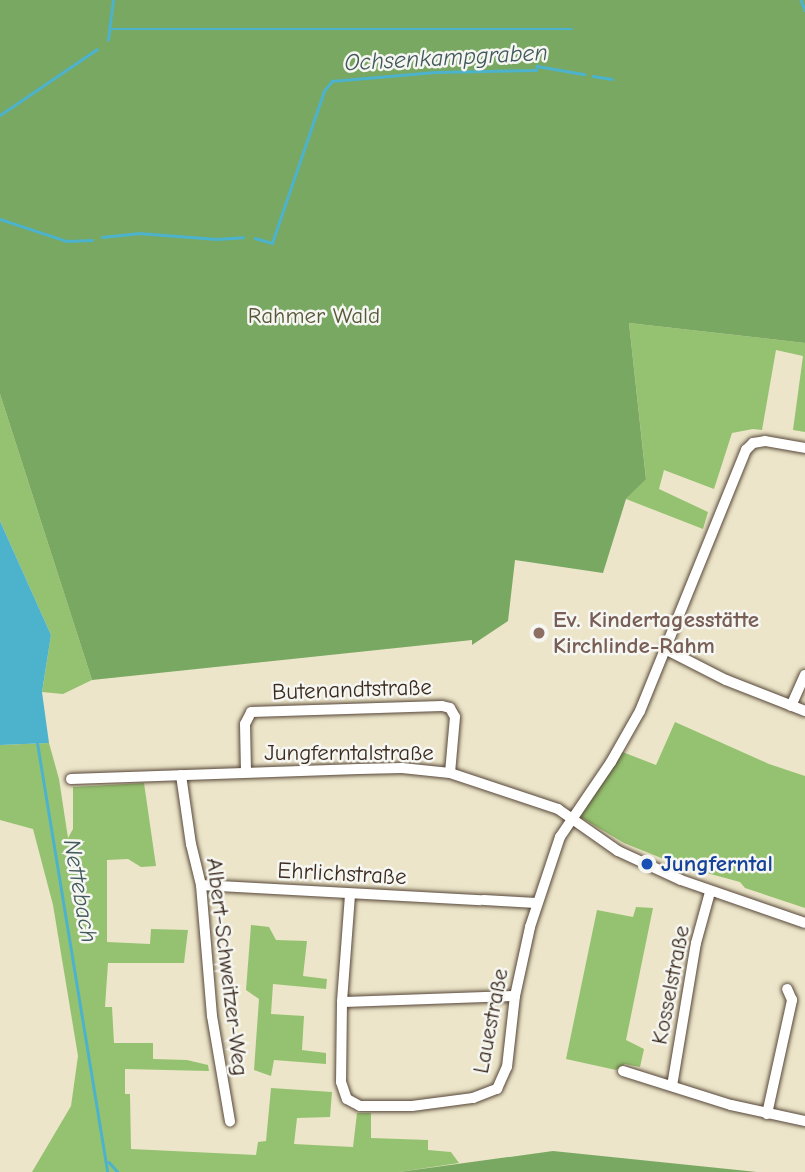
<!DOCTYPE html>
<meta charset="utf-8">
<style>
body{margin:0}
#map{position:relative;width:805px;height:1172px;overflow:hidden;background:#ece5c9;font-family:"Comic Neue",sans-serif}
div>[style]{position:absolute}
.green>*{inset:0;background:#95c270}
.forest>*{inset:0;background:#78a862}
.water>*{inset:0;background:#4db2cc}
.stream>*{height:2.5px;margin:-1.25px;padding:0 1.25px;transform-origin:1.25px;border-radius:1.25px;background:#4db2cc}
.roads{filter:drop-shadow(0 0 2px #564638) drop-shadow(0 0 2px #564638)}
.street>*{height:10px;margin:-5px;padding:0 5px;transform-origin:5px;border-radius:5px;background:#fff}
.dots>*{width:19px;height:19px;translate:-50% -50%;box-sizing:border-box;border:4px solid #f6f6f2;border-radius:50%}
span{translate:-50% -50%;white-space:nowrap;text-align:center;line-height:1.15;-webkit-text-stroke:5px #f6f6f2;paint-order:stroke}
.park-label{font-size:23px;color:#565837}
.education-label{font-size:23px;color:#785e54;font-weight:700}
.left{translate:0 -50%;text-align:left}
.street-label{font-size:23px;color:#3b2a1e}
.transit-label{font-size:23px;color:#164399;font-weight:700}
.water-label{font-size:24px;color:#415a5b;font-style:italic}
</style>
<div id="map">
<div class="green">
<i style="clip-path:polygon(629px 323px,805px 343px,805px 432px,793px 430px,803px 356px,776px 350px,762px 430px,753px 429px,732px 433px,714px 489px,664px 470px,659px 489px,708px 512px,703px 529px,626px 499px,646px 478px)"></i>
<i style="clip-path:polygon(0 394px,92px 680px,63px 694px,42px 692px,51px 635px,0 521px)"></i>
<i style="clip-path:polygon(675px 722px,769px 764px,805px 776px,805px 908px,745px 888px,740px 882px,681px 866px,624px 843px,580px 817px,620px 751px,656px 765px)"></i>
<i style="clip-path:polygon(49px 743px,59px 779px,68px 838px,73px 829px,73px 787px,144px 783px,156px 866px,141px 867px,128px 859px,107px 860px,107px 942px,150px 944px,151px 929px,188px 930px,184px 963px,108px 963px,105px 1007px,112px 1007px,114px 1043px,153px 1043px,153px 1059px,187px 1060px,208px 1065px,209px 1071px,125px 1069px,125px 1094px,130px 1094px,131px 1149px,256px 1155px,258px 1142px,266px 1141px,271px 1088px,332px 1092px,330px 1117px,297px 1118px,294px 1144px,353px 1147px,357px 1113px,371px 1113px,371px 1138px,428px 1140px,428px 1150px,451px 1152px,459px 1163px,399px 1172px,32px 1172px,71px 1106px,78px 1056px,53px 905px,33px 829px,0 820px,0 745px)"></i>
<i style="clip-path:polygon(636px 907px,653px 908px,626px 1040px,644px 1049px,640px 1067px,625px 1064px,616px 1070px,566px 1059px,597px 910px,633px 917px)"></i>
<i style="clip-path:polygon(251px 925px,269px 927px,276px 940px,307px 941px,303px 976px,327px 979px,326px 989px,273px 984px,271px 1014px,304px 1016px,302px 1050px,326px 1053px,326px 1064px,274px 1060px,271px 1076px,254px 1070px,259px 999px,246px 990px)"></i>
</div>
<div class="forest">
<i style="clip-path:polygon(0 0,805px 0,805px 343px,629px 323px,646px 479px,626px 499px,603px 573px,515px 560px,508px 621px,472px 645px,472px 640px,92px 680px,0 394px)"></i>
<i style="clip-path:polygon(553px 1151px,757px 1172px,399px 1172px)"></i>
</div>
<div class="water">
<i style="clip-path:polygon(0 521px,51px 635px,42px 692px,49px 743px,0 745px)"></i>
</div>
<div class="stream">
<i style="left:801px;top:0;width:11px;rotate:68deg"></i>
<i style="left:111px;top:29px;width:461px"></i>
<i style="left:108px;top:40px;width:40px;rotate:-82.9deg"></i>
<i style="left:593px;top:76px;width:19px;rotate:9deg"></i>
<i style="left:0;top:115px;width:117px;rotate:-34.2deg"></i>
<i style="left:0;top:219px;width:71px;rotate:18.2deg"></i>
<i style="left:67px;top:241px;width:25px;rotate:-2deg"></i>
<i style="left:102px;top:237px;width:36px;rotate:-6deg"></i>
<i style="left:138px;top:233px;width:79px;rotate:4.3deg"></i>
<i style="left:217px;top:239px;width:26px;rotate:-4deg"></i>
<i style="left:255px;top:238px;width:18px;rotate:16deg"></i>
<i style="left:272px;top:243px;width:161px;rotate:-71.1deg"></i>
<i style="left:324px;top:91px;width:13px;rotate:-51deg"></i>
<i style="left:332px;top:81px;width:103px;rotate:-5deg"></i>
<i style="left:435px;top:72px;width:101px;rotate:-1.1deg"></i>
<i style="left:536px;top:70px;width:4px;rotate:-76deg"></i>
<i style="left:537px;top:66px;width:48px;rotate:9.7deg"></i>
<i style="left:37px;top:740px;width:438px;rotate:80.7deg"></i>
<i style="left:109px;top:1162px;width:13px;rotate:48deg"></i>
</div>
<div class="roads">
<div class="street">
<i style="left:667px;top:650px;width:66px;rotate:27deg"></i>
<i style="left:726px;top:680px;width:85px;rotate:21.4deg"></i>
<i style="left:791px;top:706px;width:34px;rotate:-66deg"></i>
<i style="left:246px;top:772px;width:48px;rotate:-91.2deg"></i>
<i style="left:245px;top:724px;width:13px;rotate:-63deg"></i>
<i style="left:251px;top:712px;width:191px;rotate:-1.8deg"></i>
<i style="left:442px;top:706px;width:8px;rotate:14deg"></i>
<i style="left:450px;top:708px;width:10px;rotate:61deg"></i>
<i style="left:455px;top:717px;width:56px;rotate:95.1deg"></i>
<i style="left:181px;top:775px;width:70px;rotate:81.8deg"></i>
<i style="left:191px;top:844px;width:42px;rotate:76.3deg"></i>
<i style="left:201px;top:885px;width:131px;rotate:85.2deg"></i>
<i style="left:212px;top:1016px;width:107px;rotate:80.3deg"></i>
<i style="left:71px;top:779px;width:288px;rotate:-2deg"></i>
<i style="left:359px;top:769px;width:43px;rotate:-1.3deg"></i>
<i style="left:402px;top:768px;width:48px;rotate:5.9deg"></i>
<i style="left:450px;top:773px;width:114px;rotate:18.4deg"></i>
<i style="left:558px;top:809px;width:73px;rotate:35deg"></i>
<i style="left:618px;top:851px;width:69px;rotate:24.7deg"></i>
<i style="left:681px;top:880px;width:131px;rotate:19.1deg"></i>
<i style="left:201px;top:885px;width:280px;rotate:3.1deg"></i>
<i style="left:350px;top:895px;width:107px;rotate:94.3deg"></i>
<i style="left:342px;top:1002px;width:80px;rotate:90.7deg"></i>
<i style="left:341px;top:1082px;width:18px;rotate:71deg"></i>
<i style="left:347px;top:1099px;width:15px;rotate:28deg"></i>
<i style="left:360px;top:1106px;width:52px"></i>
<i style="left:412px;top:1106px;width:62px;rotate:-7.5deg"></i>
<i style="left:473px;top:1098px;width:26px;rotate:-21deg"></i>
<i style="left:497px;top:1089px;width:24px;rotate:-66deg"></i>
<i style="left:507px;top:1067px;width:71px;rotate:-83.6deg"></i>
<i style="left:515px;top:996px;width:71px;rotate:-77.7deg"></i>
<i style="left:530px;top:927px;width:95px;rotate:-71.6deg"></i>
<i style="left:560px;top:837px;width:91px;rotate:-55.8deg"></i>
<i style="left:611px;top:762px;width:59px;rotate:-60.4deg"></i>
<i style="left:640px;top:711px;width:282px;rotate:-67.9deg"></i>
<i style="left:746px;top:450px;width:10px;rotate:-45deg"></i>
<i style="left:753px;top:443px;width:12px;rotate:-9deg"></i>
<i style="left:765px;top:441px;width:41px;rotate:9.9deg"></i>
<i style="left:484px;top:900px;width:52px;rotate:3.3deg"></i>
<i style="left:342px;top:1002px;width:173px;rotate:-2deg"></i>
<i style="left:623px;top:1071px;width:113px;rotate:17.5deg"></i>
<i style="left:731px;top:1105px;width:76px;rotate:12.2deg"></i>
<i style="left:672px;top:1086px;width:145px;rotate:-80.5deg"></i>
<i style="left:696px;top:943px;width:53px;rotate:-74.6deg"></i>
<i style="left:767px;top:1114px;width:117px;rotate:-77.6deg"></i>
<i style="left:792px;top:1000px;width:12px;rotate:-114deg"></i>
</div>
</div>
<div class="dots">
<i style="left:539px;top:633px;background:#8d6e63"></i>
<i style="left:647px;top:864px;background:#1a4fb4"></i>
</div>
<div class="park-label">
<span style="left:314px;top:316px">Rahmer Wald</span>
</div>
<div class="education-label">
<span class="left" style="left:553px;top:633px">Ev. Kindertagesstätte<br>Kirchlinde-Rahm</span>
</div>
<div class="street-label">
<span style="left:352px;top:690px;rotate:-2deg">Butenandtstraße</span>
<span style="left:349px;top:753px">Jungferntalstraße</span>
<span style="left:342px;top:874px;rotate:3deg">Ehrlichstraße</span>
<span style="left:227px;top:967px;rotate:83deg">Albert-Schweitzer-Weg</span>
<span style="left:671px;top:985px;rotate:-79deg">Kosselstraße</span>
<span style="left:491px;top:1021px;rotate:-79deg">Lauestraße</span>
</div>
<div class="transit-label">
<span class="left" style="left:661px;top:864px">Jungferntal</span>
</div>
<div class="water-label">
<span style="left:446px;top:58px;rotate:-3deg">Ochsenkampgraben</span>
<span style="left:80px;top:891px;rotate:80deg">Nettebach</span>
</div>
</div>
